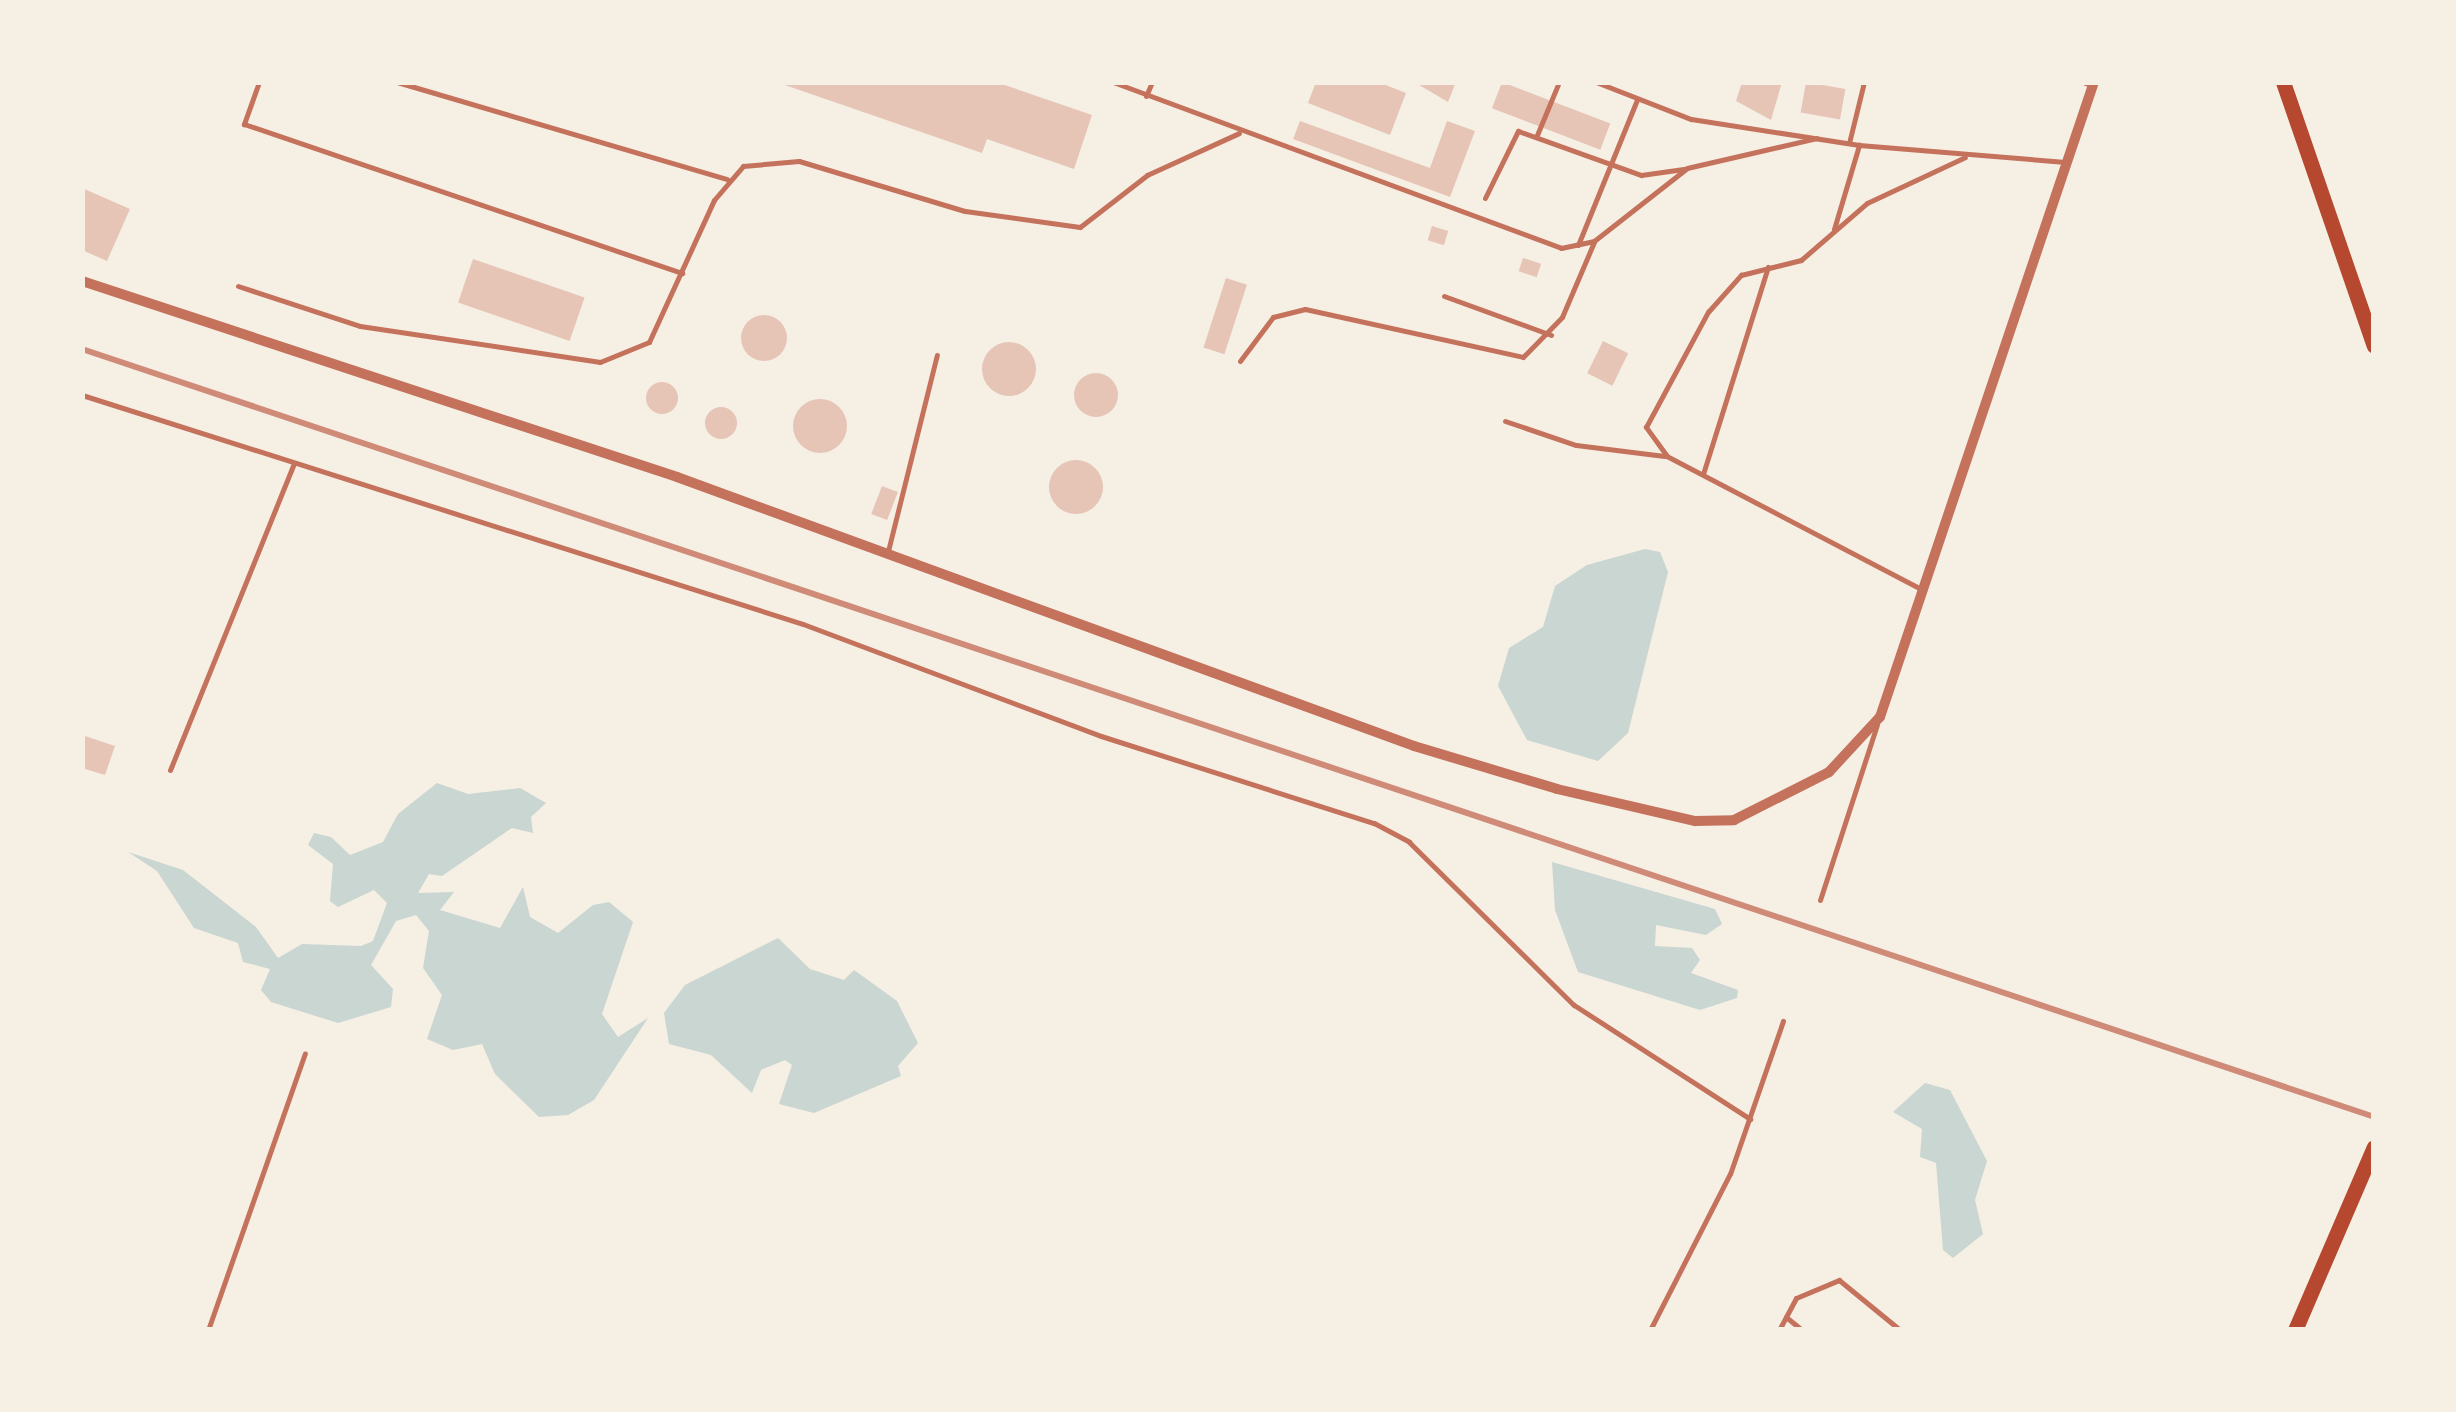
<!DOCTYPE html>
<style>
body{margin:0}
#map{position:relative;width:2456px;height:1412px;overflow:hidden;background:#f6efe4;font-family:"IBM Plex Sans",sans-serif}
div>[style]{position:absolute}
.water>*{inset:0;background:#c9d6d2}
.building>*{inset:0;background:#e6c5b7;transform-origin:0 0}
.round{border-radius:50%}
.service>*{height:5px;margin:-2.5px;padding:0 2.5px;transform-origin:2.5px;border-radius:2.5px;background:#c5725c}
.minor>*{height:10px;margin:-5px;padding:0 5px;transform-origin:5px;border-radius:5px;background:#c5725c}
.primary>*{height:15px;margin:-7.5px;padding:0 7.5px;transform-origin:7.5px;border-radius:7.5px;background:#b5482f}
.rail>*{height:6px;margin:-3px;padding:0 3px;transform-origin:3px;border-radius:3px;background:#cf8b77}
span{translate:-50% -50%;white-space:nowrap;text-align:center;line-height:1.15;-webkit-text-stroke:8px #f6efe4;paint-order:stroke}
.frame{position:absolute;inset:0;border:85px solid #f6efe4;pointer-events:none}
</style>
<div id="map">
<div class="water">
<i style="clip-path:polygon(1645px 549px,1660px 552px,1668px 572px,1628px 733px,1598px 761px,1527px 740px,1498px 686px,1509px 648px,1543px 627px,1555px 586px,1587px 565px)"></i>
<i style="clip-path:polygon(437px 783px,468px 794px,520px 788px,546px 803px,531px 817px,533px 833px,512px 828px,442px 876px,429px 874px,418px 893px,454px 892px,440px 910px,500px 928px,523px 887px,530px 917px,558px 933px,593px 905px,609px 902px,633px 922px,602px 1014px,618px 1037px,648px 1018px,594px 1100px,568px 1115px,539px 1117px,495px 1074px,482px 1044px,453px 1050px,427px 1039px,442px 995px,423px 968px,429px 931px,416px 915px,396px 921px,371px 965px,393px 989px,391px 1007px,338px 1023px,271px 1002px,261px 990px,270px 969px,243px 962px,238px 943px,194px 928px,157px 871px,128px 852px,183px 870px,256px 927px,278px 958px,302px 944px,361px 946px,373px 941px,387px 903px,374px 890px,338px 907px,330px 901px,333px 864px,308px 845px,314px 833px,331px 837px,350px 855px,383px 842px,398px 814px)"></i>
<i style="clip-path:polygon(1552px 862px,1715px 909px,1722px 924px,1706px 935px,1656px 925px,1655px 946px,1692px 948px,1700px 960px,1691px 973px,1738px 990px,1737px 998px,1700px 1010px,1578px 972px,1555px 910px)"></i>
<i style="clip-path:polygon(778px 938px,810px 969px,844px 980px,854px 970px,897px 1001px,918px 1043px,898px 1066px,901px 1076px,814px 1113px,779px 1104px,792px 1065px,785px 1060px,761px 1070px,752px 1093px,711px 1055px,669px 1044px,664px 1013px,685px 985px)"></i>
<i style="clip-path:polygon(1925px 1083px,1950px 1090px,1987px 1161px,1975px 1200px,1983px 1234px,1953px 1258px,1943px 1250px,1936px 1163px,1920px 1157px,1922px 1129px,1893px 1112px)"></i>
</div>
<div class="building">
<i style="clip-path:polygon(996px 82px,1092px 115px,1074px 169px,987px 139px,982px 153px,779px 83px)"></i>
<i style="clip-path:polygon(1316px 82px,1378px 82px,1406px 93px,1390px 135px,1308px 103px)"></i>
<i style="clip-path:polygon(1414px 82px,1456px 82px,1448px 102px)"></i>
<i style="left:1502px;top:82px;width:116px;height:28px;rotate:21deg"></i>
<i style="clip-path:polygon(1742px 82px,1782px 82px,1771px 120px,1736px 101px)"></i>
<i style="left:1806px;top:82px;width:40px;height:31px;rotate:10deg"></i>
<i style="clip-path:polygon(1300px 121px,1430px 168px,1447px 121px,1475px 131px,1450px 197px,1293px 139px)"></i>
<i style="clip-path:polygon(82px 188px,130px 209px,107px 261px,82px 250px)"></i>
<i style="left:1432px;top:226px;width:17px;height:15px;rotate:17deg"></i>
<i style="left:1523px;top:258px;width:19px;height:14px;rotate:18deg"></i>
<i style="left:473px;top:259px;width:118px;height:46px;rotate:19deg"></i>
<i style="left:1226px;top:278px;width:22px;height:73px;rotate:18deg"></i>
<i class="round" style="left:741px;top:315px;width:46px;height:46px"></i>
<i style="left:1603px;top:341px;width:28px;height:36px;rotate:26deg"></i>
<i class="round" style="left:982px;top:342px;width:54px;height:54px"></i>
<i class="round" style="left:1074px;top:373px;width:44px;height:44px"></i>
<i class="round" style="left:646px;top:382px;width:32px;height:32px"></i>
<i class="round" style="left:793px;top:399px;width:54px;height:54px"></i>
<i class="round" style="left:705px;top:407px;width:32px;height:32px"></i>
<i class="round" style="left:1049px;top:460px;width:54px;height:54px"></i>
<i style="left:882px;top:486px;width:17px;height:30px;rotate:21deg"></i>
<i style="clip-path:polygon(82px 735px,115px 746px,105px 775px,82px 768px)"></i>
</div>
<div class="service">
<i style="left:259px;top:82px;width:45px;rotate:109.7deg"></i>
<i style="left:244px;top:124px;width:463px;rotate:18.8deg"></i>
<i style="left:397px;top:82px;width:344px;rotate:16.4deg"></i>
<i style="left:1113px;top:82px;width:478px;rotate:20.3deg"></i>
<i style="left:1561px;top:248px;width:34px;rotate:-12deg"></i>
<i style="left:1594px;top:241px;width:118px;rotate:-38.1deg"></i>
<i style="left:1687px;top:168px;width:133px;rotate:-13deg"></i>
<i style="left:1596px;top:82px;width:102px;rotate:21.3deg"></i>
<i style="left:1691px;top:119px;width:170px;rotate:8.8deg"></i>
<i style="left:1859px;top:145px;width:207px;rotate:4.7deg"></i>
<i style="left:2083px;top:82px;width:11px;rotate:22deg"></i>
<i style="left:1146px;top:96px;width:15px;rotate:-67deg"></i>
<i style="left:1537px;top:135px;width:57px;rotate:-67.5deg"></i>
<i style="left:1849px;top:143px;width:63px;rotate:-76.2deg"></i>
<i style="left:1485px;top:198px;width:75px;rotate:-63.8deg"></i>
<i style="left:1518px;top:131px;width:131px;rotate:19.7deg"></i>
<i style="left:1641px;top:175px;width:43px;rotate:-7.9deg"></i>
<i style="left:1834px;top:229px;width:88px;rotate:-73.4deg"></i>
<i style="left:1578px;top:245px;width:157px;rotate:-67.9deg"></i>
<i style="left:238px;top:286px;width:128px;rotate:18.2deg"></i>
<i style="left:360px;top:326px;width:243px;rotate:8.5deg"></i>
<i style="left:600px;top:362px;width:53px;rotate:-22.2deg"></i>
<i style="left:649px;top:342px;width:156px;rotate:-65.4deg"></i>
<i style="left:714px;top:200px;width:45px;rotate:-49.5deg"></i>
<i style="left:743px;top:166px;width:56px;rotate:-5.1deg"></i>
<i style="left:799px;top:161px;width:173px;rotate:16.8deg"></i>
<i style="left:965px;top:211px;width:116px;rotate:7.9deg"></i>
<i style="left:1080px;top:227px;width:85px;rotate:-37.8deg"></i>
<i style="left:1147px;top:175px;width:101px;rotate:-24.5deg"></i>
<i style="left:1444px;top:296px;width:114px;rotate:20deg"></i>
<i style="left:1240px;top:361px;width:55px;rotate:-53.1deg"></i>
<i style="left:1273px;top:317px;width:33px;rotate:-14deg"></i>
<i style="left:1305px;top:309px;width:223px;rotate:12.4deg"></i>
<i style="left:1523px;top:357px;width:56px;rotate:-45.7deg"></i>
<i style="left:1562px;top:317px;width:82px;rotate:-66.9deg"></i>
<i style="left:82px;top:395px;width:756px;rotate:17.62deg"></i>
<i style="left:803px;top:624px;width:318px;rotate:20.6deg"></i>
<i style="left:1101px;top:736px;width:287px;rotate:17.7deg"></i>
<i style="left:1374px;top:823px;width:40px;rotate:28deg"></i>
<i style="left:1409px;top:842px;width:232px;rotate:44.7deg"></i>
<i style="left:1574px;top:1005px;width:210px;rotate:32.9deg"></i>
<i style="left:1505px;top:421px;width:75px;rotate:18.7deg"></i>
<i style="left:1576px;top:445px;width:89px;rotate:7.1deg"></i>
<i style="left:1703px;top:474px;width:217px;rotate:-72.6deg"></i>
<i style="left:888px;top:551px;width:202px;rotate:-76deg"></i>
<i style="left:1921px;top:589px;width:287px;rotate:-152.4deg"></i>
<i style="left:1667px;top:456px;width:36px;rotate:-126deg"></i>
<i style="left:1646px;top:427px;width:131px;rotate:-61.7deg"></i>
<i style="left:1708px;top:312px;width:50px;rotate:-48.3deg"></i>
<i style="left:1741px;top:275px;width:62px;rotate:-14deg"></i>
<i style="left:1801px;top:260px;width:87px;rotate:-40.8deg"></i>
<i style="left:1867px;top:203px;width:108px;rotate:-25.1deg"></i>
<i style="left:170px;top:770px;width:329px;rotate:-68deg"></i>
<i style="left:1820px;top:900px;width:184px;rotate:-72deg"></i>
<i style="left:1786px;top:1317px;width:21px;rotate:39deg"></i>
<i style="left:208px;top:1330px;width:293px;rotate:-70.7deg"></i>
<i style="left:1650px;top:1330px;width:175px;rotate:-62.9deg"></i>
<i style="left:1730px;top:1174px;width:162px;rotate:-70.9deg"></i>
<i style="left:1779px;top:1330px;width:36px;rotate:-62deg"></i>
<i style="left:1796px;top:1298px;width:47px;rotate:-22.7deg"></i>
<i style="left:1839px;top:1280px;width:79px;rotate:39.3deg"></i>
</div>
<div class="minor">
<i style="left:82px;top:281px;width:626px;rotate:18.23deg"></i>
<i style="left:677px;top:477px;width:785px;rotate:20.05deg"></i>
<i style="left:1414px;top:746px;width:149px;rotate:16.7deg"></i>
<i style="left:1557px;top:789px;width:142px;rotate:13.1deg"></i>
<i style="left:1695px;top:821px;width:39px;rotate:-1deg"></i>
<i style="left:1734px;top:820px;width:106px;rotate:-26.8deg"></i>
<i style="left:1829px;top:772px;width:75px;rotate:-47.2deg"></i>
<i style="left:1880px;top:717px;width:670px;rotate:-71.38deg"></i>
</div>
<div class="primary">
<i style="left:2283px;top:82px;width:279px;rotate:71deg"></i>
<i style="left:2295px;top:1330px;width:199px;rotate:-66.7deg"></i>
</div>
<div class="rail">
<i style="left:82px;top:349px;width:2417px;rotate:18.52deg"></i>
</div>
<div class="frame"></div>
</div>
